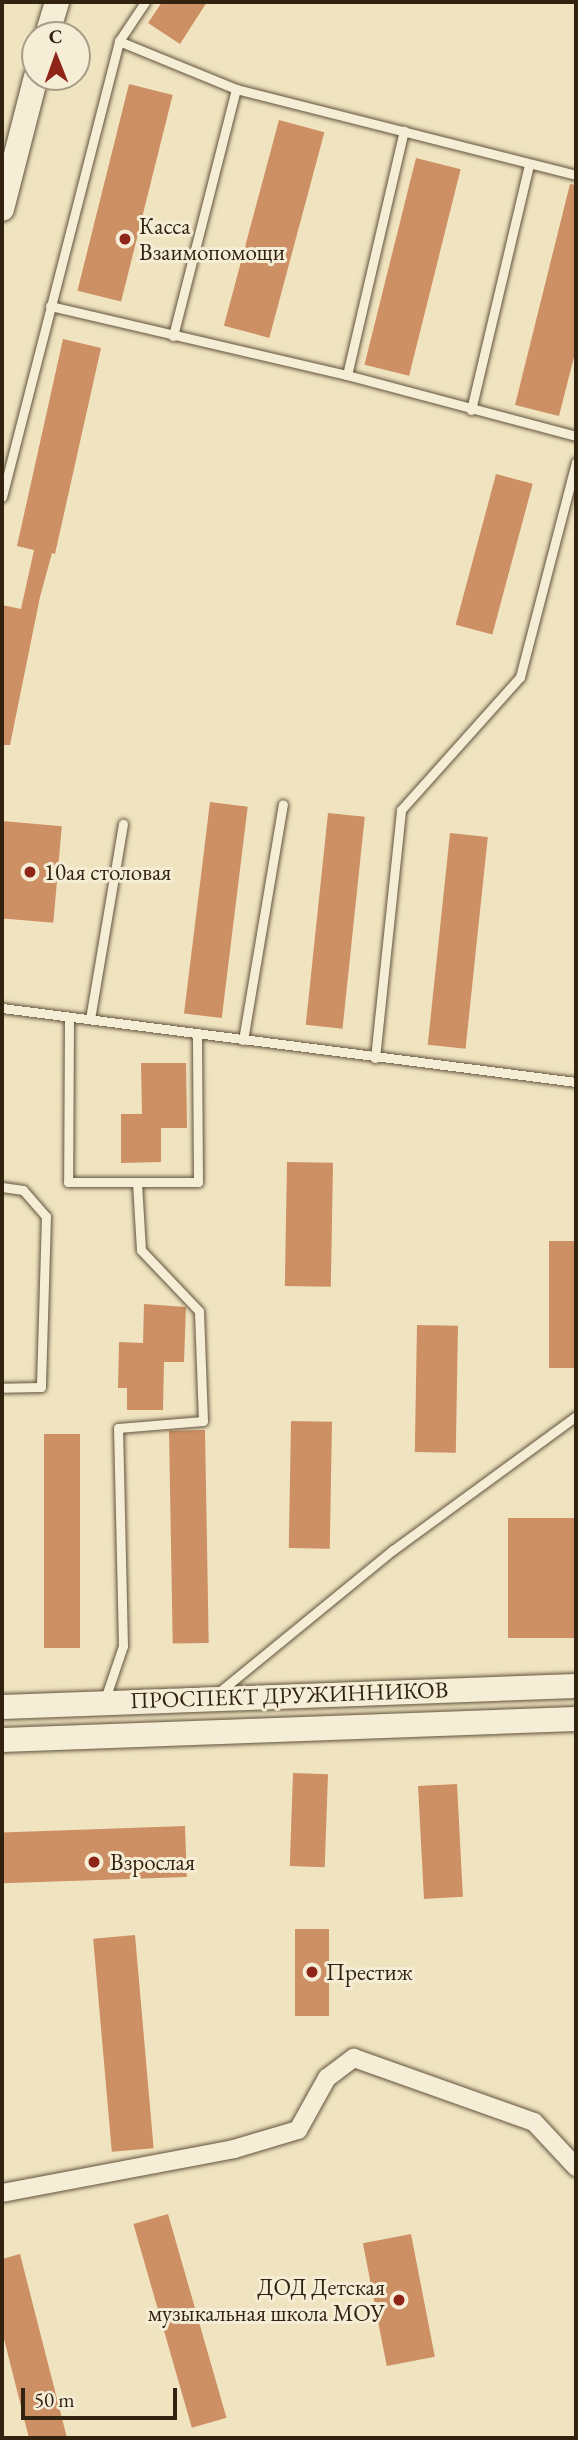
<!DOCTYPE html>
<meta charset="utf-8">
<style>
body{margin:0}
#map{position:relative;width:578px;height:2440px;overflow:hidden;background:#f0e4c0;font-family:"EB Garamond",serif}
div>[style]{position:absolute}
.building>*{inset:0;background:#cd8f64;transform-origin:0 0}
.roads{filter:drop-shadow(0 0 2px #62533d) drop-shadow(0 0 2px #62533d)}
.lane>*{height:9px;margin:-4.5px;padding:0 4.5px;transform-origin:4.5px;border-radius:4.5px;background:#f5edd6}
.street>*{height:18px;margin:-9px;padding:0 9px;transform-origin:9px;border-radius:9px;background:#f5edd6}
.secondary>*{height:24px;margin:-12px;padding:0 12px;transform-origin:12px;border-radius:12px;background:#f5edd6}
.dots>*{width:19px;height:19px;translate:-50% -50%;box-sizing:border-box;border:4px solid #f5edd6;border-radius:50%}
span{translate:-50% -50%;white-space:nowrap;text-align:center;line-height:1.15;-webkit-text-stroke:6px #f5edd6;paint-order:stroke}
.poi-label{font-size:23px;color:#322311}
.left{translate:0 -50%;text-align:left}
.right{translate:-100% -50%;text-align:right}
.street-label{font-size:23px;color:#322311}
.frame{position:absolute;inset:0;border:4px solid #322311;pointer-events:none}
.north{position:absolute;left:21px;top:21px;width:70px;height:70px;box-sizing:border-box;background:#f5edd6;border:2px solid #a79c87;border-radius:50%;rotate:359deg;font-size:19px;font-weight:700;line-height:28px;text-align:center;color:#322311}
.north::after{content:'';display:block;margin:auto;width:24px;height:32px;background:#8f2418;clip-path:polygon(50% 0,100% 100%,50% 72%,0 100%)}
.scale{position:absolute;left:21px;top:2388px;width:156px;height:32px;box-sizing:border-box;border:4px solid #322311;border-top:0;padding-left:9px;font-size:21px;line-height:24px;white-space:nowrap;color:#322311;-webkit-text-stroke:5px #f5edd6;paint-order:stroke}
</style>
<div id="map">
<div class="building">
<i style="clip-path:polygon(162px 2px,207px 2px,180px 44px,148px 23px)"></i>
<i style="left:129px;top:84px;width:45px;height:213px;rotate:14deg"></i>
<i style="left:279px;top:120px;width:47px;height:213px;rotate:15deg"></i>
<i style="left:416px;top:158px;width:46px;height:213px;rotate:14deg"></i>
<i style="clip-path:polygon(570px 184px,576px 185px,576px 349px,559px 416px,515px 405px)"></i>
<i style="clip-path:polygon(63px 339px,101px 348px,55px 554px,52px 553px,40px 597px,10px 745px,2px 745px,2px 605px,21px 609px,34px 550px,17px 546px)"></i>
<i style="left:496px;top:474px;width:38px;height:156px;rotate:15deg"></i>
<i style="left:210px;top:802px;width:38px;height:213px;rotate:7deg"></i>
<i style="left:328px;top:813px;width:37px;height:213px;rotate:6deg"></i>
<i style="left:2px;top:821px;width:60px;height:97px;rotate:5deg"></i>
<i style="left:450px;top:833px;width:38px;height:213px;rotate:6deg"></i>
<i style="clip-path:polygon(141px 1063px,186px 1063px,187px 1128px,161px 1128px,161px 1162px,121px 1163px,121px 1114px,142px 1114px)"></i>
<i style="left:287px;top:1162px;width:46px;height:124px;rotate:1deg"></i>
<i style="left:549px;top:1241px;width:27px;height:127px"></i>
<i style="clip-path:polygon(144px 1304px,186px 1307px,184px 1362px,164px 1362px,163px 1410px,127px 1410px,127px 1388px,118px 1388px,119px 1342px,143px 1343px)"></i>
<i style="left:417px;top:1325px;width:41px;height:127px;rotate:1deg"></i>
<i style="left:291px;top:1421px;width:41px;height:127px;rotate:1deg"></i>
<i style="left:205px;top:1430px;width:213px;height:36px;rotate:89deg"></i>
<i style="left:44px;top:1434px;width:36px;height:214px"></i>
<i style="left:576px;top:1518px;width:120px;height:68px;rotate:90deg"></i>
<i style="left:293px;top:1773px;width:35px;height:93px;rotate:2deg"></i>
<i style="left:457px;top:1784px;width:113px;height:39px;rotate:87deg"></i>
<i style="left:185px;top:1826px;width:51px;height:183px;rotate:88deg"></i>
<i style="left:295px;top:1929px;width:34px;height:87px"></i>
<i style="left:135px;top:1935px;width:214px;height:42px;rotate:85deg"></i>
<i style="left:168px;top:2214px;width:212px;height:36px;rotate:74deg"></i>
<i style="left:411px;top:2234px;width:125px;height:49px;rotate:79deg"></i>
<i style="clip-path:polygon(20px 2254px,67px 2438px,29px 2438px,2px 2331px,2px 2259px)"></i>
</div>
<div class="roads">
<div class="lane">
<i style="left:119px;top:41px;width:126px;rotate:22.3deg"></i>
<i style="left:236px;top:89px;width:351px;rotate:14.2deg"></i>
<i style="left:50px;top:306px;width:305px;rotate:13.1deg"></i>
<i style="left:347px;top:375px;width:237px;rotate:14.9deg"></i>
<i style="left:173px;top:336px;width:255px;rotate:-75.7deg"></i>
<i style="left:347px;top:375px;width:251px;rotate:-76.9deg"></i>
<i style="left:471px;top:410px;width:252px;rotate:-76.7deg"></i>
<i style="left:2px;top:497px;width:471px;rotate:-75.6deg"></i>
<i style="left:119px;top:41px;width:47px;rotate:-56.3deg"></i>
<i style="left:2px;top:1008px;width:579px;rotate:7.35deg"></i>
<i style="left:69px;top:1017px;width:165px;rotate:90.3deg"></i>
<i style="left:68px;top:1182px;width:130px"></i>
<i style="left:198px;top:1182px;width:148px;rotate:-90.4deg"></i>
<i style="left:90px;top:1019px;width:198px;rotate:-80.4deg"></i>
<i style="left:243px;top:1040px;width:239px;rotate:-80.4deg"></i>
<i style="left:375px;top:1058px;width:249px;rotate:-84deg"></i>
<i style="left:401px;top:810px;width:178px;rotate:-48.2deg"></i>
<i style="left:520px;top:677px;width:222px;rotate:-75.4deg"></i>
<i style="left:2px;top:1187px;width:21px;rotate:8deg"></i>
<i style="left:23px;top:1190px;width:35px;rotate:49deg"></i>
<i style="left:46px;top:1216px;width:171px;rotate:91.7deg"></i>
<i style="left:41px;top:1387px;width:39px;rotate:179deg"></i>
<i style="left:218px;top:1693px;width:226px;rotate:-39.3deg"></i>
<i style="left:393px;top:1550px;width:227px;rotate:-36.2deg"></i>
<i style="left:104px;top:1702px;width:59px;rotate:-71.3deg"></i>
<i style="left:123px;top:1646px;width:218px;rotate:-91.3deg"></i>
<i style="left:118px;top:1428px;width:85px;rotate:-4.7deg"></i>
<i style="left:203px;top:1421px;width:110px;rotate:-92.1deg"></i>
<i style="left:199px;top:1311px;width:84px;rotate:-133.6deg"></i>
<i style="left:141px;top:1250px;width:68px;rotate:-93.4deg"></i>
</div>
<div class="street">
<i style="left:2px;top:2193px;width:236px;rotate:-10.7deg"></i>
<i style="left:234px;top:2149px;width:67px;rotate:-16.5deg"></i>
<i style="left:298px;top:2130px;width:60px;rotate:-60.9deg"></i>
<i style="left:327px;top:2078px;width:34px;rotate:-37deg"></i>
<i style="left:354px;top:2058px;width:191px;rotate:19.6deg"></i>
<i style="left:534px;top:2122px;width:62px;rotate:47deg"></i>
</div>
<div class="secondary">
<i style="left:47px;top:35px;width:34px;rotate:-73deg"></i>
<i style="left:2px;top:209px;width:136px;rotate:-75.6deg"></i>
<i style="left:2px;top:1707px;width:574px;rotate:-2.1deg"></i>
<i style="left:2px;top:1740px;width:574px;rotate:-2.1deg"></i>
</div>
</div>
<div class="dots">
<i style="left:125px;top:239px;background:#8f2418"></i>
<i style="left:30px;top:872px;background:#8f2418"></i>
<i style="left:94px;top:1862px;background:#8f2418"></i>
<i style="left:312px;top:1972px;background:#8f2418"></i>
<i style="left:399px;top:2300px;background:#8f2418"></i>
</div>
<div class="poi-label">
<span class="left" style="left:139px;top:239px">Касса<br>Взаимопомощи</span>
<span class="left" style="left:44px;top:872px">10ая столовая</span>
<span class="left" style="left:110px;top:1862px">Взрослая</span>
<span class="left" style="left:326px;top:1972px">Престиж</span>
<span class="right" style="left:385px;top:2300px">ДОД Детская<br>музыкальная школа МОУ</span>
</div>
<div class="street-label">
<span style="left:289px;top:1695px;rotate:-2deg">ПРОСПЕКТ ДРУЖИННИКОВ</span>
</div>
<div class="frame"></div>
<div class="north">С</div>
<div class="scale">50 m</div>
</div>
